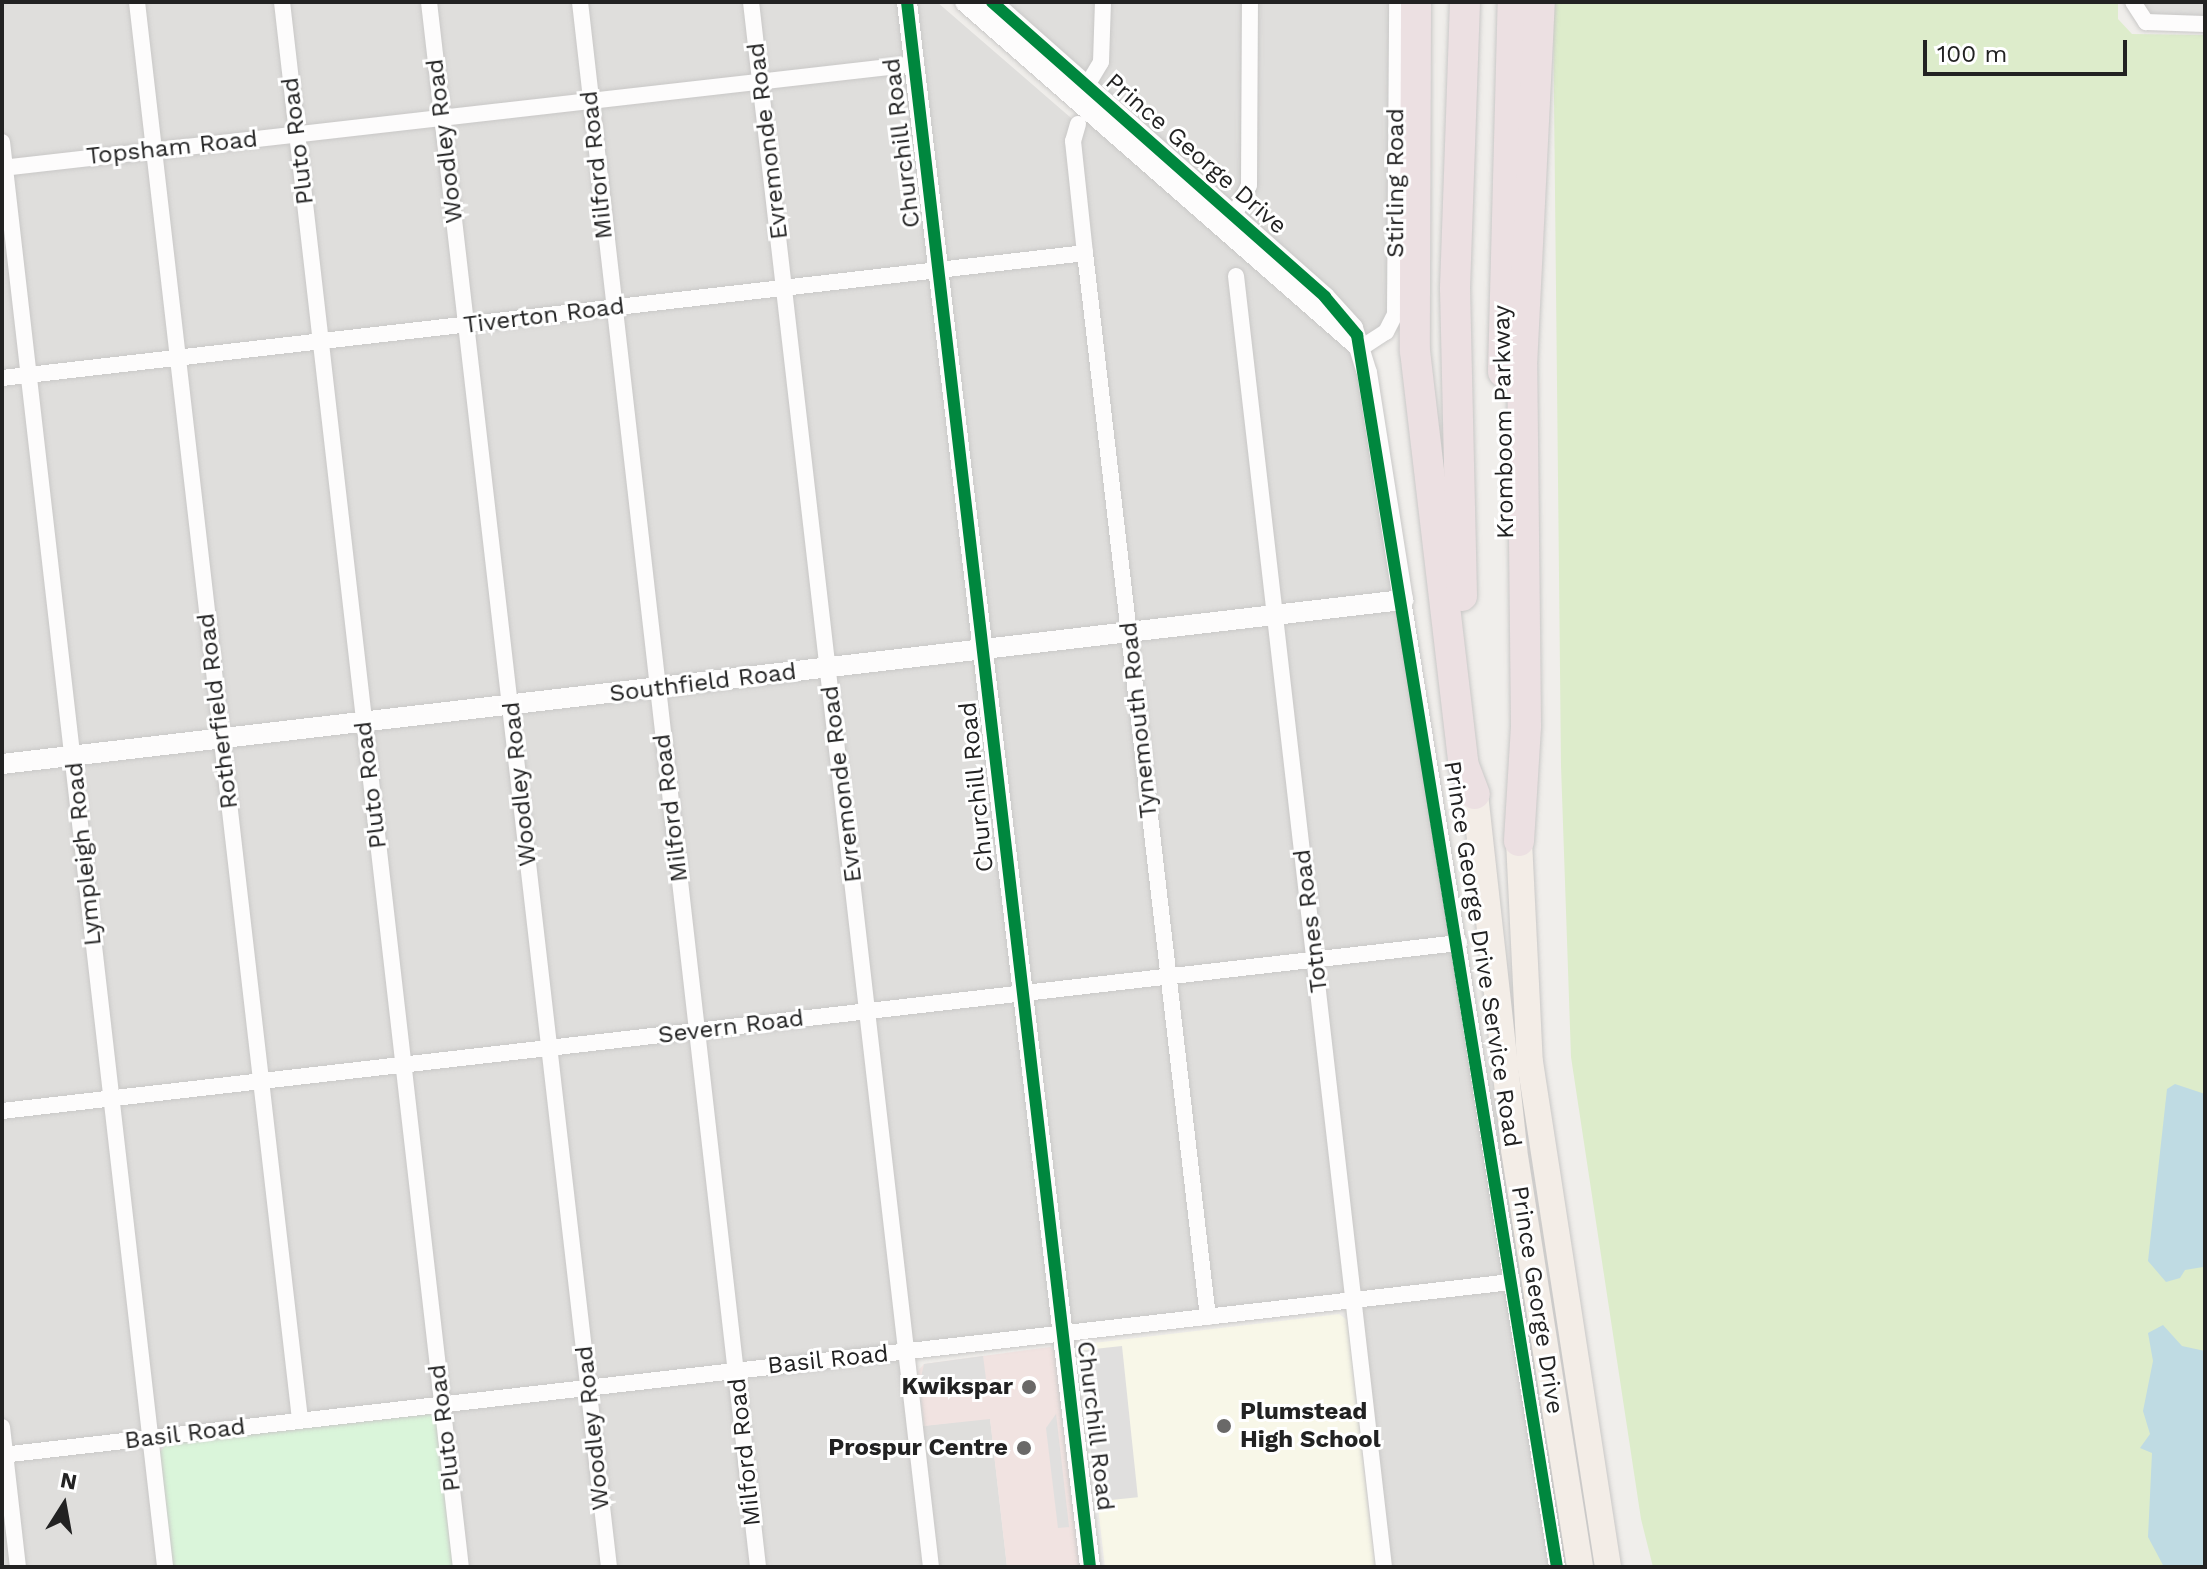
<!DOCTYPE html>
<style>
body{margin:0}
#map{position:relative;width:2207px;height:1569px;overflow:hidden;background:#f0eeeb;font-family:"Work Sans",sans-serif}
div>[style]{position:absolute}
.residential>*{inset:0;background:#dfdedc}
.commercial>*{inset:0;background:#f1e3e1}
.education>*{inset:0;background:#f8f7e8}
.grass>*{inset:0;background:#ddeccb}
.park>*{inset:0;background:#daf5da}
.parking>*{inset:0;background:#e0dfde;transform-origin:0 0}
.water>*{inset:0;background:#bfdbe3}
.roads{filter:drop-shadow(0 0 2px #c9c8c7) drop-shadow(0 0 2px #c9c8c7)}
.minor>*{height:16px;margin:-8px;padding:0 8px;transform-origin:8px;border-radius:8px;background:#fdfcfc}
.tertiary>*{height:20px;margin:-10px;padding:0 10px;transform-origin:10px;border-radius:10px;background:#fdfcfc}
.primary>*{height:26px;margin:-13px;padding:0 13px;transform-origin:13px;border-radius:13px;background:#f3ede7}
.motorway>*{height:30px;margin:-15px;padding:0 15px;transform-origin:15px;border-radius:15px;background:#ece0e2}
.cycleway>*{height:12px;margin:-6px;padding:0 6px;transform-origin:6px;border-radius:6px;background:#00873e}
.dots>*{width:22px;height:22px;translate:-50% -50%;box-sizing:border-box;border:4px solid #fff;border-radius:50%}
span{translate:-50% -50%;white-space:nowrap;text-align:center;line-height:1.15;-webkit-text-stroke:6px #fff;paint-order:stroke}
.street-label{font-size:24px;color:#222}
.poi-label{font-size:24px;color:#222;font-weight:700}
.right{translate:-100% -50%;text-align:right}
.left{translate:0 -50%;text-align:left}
.frame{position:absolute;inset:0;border:4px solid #222;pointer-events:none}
.north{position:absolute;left:24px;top:1465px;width:80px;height:80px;-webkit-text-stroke:6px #fff;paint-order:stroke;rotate:11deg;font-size:22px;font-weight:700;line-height:32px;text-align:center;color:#222}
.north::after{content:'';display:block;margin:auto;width:28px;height:36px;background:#222;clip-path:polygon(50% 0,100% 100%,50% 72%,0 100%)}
.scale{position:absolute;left:1923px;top:40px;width:204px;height:36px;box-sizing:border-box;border:4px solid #222;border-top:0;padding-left:10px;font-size:24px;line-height:28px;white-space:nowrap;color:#222;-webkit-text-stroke:6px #fff;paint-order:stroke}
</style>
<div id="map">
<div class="residential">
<i style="clip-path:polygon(2px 2px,937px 2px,1078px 124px,1086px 113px,1360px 349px,1556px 1567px,1383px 1567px,1353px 1301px,905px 1352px,914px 1427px,990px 1418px,1007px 1567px,460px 1567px,442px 1406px,150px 1439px,164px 1567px,2px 1567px)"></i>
<i style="clip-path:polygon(990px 2px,1396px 2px,1394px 314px,1361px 347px)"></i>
<i style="clip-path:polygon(2133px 2px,2205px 2px,2205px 24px,2153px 24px)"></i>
</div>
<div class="commercial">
<i style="clip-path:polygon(1050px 1347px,1055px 1352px,1080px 1567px,1007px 1567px,990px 1419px,924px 1426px,918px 1371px,924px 1364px)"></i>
</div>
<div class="education">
<i style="clip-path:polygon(1339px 1314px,1347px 1320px,1375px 1567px,1105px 1567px,1080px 1351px,1085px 1344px)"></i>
</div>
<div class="grass">
<i style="clip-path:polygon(1553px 2px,2118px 2px,2118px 19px,2132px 34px,2205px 35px,2205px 1567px,1653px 1567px,1641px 1519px,1571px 1057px,1561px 766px)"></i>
</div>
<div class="park">
<i style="clip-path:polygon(429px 1414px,437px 1419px,455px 1567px,171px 1567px,159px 1453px,169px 1442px)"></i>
</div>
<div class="parking">
<i style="left:1122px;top:1346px;width:152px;height:42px;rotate:84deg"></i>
<i style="clip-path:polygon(983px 1356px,986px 1379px,919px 1386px,924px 1364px)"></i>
<i style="clip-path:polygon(1056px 1414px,1069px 1527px,1058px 1528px,1046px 1428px)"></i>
</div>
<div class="water">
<i style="clip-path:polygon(2175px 1084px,2205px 1094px,2205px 1274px,2203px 1267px,2185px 1270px,2180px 1278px,2166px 1282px,2148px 1261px,2167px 1089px)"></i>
<i style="clip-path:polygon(2163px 1325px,2182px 1346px,2205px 1351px,2205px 1567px,2164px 1567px,2148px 1537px,2152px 1453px,2140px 1448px,2150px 1434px,2143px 1411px,2153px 1361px,2148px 1333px)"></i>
</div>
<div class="roads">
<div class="minor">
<i style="left:137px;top:2px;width:1427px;rotate:83.44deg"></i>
<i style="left:282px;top:2px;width:1575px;rotate:83.48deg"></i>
<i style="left:429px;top:2px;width:1575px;rotate:83.44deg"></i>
<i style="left:580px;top:2px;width:1575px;rotate:83.51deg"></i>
<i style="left:751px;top:2px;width:1575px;rotate:83.44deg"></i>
<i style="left:2133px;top:2px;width:24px;rotate:57deg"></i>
<i style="left:2146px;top:22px;width:59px;rotate:1.9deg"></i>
<i style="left:1086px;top:87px;width:29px;rotate:-59deg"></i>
<i style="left:1101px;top:62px;width:60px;rotate:-88.1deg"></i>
<i style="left:1078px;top:124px;width:18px;rotate:106deg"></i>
<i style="left:1073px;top:141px;width:113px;rotate:83.9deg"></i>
<i style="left:1085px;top:253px;width:1071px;rotate:83.41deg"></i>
<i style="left:2px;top:142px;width:1434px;rotate:83.47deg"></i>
<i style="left:2px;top:168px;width:919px;rotate:-6.5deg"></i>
<i style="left:1234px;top:216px;width:34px;rotate:-64deg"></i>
<i style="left:1249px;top:185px;width:183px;rotate:-89.7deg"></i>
<i style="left:1236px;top:276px;width:1299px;rotate:83.46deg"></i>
<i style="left:1361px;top:348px;width:30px;rotate:-33deg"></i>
<i style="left:1386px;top:332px;width:20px;rotate:-63deg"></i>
<i style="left:1395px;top:314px;width:312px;rotate:-89.6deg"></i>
<i style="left:2px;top:378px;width:1090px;rotate:-6.58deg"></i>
<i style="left:1403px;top:600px;width:979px;rotate:80.95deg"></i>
<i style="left:2px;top:1111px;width:1467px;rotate:-6.58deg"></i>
<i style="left:2px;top:1427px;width:141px;rotate:83.5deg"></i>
<i style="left:2px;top:1455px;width:1520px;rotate:-6.54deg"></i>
</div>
<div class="tertiary">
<i style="left:907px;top:2px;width:1576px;rotate:83.33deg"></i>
<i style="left:965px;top:2px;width:521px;rotate:41.19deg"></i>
<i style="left:2px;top:764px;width:1411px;rotate:-6.68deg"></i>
<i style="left:1403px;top:600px;width:230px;rotate:-99deg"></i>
<i style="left:1367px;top:373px;width:47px;rotate:-107.3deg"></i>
<i style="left:1353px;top:328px;width:42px;rotate:-132.1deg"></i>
<i style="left:1325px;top:297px;width:445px;rotate:-138.5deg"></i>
</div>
<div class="primary">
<i style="left:1475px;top:794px;width:358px;rotate:83.7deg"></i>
<i style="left:1514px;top:1150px;width:422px;rotate:81deg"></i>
<i style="left:1519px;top:841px;width:221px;rotate:87.2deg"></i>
<i style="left:1530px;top:1062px;width:511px;rotate:81.22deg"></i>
</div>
<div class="motorway">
<i style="left:1416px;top:2px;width:349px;rotate:90.2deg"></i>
<i style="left:1415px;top:351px;width:418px;rotate:83.3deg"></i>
<i style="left:1464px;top:766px;width:30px;rotate:69deg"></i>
<i style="left:1503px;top:372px;width:370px;rotate:-88.5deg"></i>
<i style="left:1462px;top:596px;width:308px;rotate:-91.3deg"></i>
<i style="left:1455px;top:288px;width:286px;rotate:-88deg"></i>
<i style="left:1519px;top:841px;width:115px;rotate:-86.5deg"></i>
<i style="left:1526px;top:726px;width:360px;rotate:-90.6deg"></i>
<i style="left:1522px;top:366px;width:364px;rotate:-87.2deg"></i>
</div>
</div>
<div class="cycleway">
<i style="left:907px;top:2px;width:1576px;rotate:83.33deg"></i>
<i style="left:992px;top:2px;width:445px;rotate:41.5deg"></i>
<i style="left:1325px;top:297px;width:50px;rotate:49.9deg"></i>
<i style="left:1357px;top:335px;width:1248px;rotate:80.78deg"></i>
</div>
<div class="dots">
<i style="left:1029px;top:1387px;background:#6a6968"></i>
<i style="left:1224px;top:1426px;background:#6a6968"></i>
<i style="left:1024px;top:1448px;background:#6a6968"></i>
</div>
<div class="street-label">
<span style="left:298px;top:141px;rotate:-97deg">Pluto Road</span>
<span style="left:445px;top:141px;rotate:-97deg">Woodley Road</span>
<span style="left:768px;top:141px;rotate:-97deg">Evremonde Road</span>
<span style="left:902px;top:143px;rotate:-97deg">Churchill Road</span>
<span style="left:172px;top:148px;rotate:-6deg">Topsham Road</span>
<span style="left:1196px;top:154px;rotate:41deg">Prince George Drive</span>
<span style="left:597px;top:165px;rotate:-96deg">Milford Road</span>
<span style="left:1396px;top:183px;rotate:-90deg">Stirling Road</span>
<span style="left:544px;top:316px;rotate:-7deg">Tiverton Road</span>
<span style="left:1504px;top:422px;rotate:-91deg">Kromboom Parkway</span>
<span style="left:703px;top:683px;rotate:-7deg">Southfield Road</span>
<span style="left:218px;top:711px;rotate:-97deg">Rotherfield Road</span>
<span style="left:1139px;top:720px;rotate:-96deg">Tynemouth Road</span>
<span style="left:520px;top:784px;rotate:-96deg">Woodley Road</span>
<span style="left:842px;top:784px;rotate:-97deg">Evremonde Road</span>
<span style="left:371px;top:785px;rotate:-97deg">Pluto Road</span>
<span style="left:977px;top:787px;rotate:-96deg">Churchill Road</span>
<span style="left:671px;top:808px;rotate:-97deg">Milford Road</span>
<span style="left:84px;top:854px;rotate:-96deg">Lympleigh Road</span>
<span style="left:1311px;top:921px;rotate:-97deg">Totnes Road</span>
<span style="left:1482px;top:954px;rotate:81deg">Prince George Drive Service Road</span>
<span style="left:731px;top:1027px;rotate:-7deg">Severn Road</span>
<span style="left:1537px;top:1300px;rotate:81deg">Prince George Drive</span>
<span style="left:828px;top:1360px;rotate:-6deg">Basil Road</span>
<span style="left:1095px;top:1426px;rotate:83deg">Churchill Road</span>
<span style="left:445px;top:1428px;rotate:-97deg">Pluto Road</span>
<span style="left:593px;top:1428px;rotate:-96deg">Woodley Road</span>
<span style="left:185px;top:1434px;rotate:-7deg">Basil Road</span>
<span style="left:745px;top:1452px;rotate:-96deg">Milford Road</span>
</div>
<div class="poi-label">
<span class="right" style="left:1013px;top:1387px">Kwikspar</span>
<span class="left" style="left:1240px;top:1426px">Plumstead<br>High School</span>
<span class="right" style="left:1008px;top:1448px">Prospur Centre</span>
</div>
<div class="frame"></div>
<div class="north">N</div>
<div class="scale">100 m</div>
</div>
